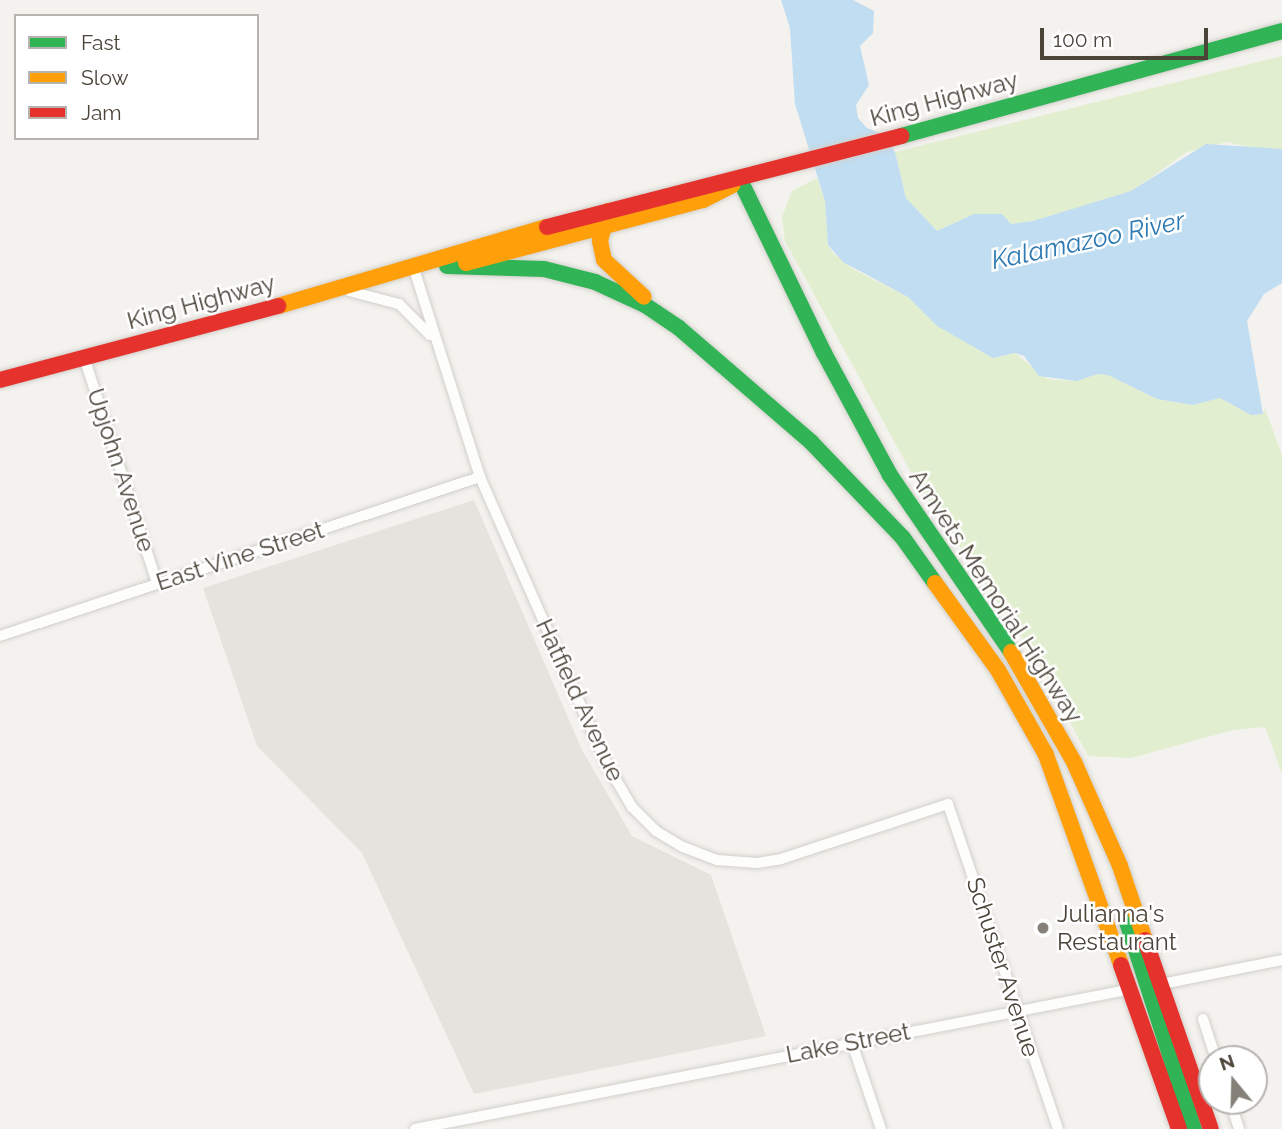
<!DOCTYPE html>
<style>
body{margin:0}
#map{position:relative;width:1282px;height:1129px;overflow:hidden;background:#f4f2ee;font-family:Raleway,sans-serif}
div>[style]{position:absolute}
.industrial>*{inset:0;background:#e6e2de}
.green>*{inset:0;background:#e1eecf}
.water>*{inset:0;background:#c0ddf1}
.roads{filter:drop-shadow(0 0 2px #d2d0cb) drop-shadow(0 0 2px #d2d0cb)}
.street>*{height:10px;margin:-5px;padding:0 5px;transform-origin:5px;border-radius:5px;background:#fdfdfc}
.fast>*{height:16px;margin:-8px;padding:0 8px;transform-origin:8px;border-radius:8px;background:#30b455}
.slow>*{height:16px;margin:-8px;padding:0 8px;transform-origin:8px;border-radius:8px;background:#ff9f0a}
.jam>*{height:16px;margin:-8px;padding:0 8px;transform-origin:8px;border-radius:8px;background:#e5322d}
.dots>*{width:19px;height:19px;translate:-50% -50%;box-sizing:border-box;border:4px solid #fff;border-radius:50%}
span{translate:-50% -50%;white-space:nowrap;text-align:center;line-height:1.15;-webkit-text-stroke:5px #fff;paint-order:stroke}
.street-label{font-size:24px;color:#4b4439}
.poi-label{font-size:24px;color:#4b4439}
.left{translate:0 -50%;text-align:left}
.water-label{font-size:26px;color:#2e7ab2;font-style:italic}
.legend{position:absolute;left:14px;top:14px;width:245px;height:126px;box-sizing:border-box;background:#fff;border:2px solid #b7b4b0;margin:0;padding:9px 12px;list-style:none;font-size:21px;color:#4b4439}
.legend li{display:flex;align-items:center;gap:14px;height:35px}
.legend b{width:35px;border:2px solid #b7b4b0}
.north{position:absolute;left:1198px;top:1045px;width:70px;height:70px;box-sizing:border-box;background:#fff;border:2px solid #b7b4b0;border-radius:50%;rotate:341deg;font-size:19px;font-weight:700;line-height:28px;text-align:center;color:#4b4439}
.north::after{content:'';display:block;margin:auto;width:24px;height:32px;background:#868178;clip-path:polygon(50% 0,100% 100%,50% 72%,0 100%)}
.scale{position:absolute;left:1040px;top:28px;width:168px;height:32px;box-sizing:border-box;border:4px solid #4b4439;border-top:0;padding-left:9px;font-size:21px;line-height:24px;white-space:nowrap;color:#4b4439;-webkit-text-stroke:5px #fff;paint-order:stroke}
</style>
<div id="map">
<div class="industrial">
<i style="clip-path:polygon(474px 500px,582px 750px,632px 836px,711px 875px,766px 1036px,474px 1094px,362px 853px,257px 746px,203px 588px)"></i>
</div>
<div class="green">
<i style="clip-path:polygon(1282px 56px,1282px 149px,1258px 149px,1227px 142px,1187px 152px,1132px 191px,1034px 221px,1011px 224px,1002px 214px,974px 214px,937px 231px,906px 198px,895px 152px)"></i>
<i style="clip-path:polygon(817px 178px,825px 201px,828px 245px,834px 254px,855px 270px,908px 297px,937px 326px,993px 358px,1015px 353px,1047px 379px,1077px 381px,1097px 374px,1108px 375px,1157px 399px,1193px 405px,1220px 398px,1251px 415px,1263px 414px,1265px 408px,1282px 456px,1282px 774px,1265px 727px,1233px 730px,1131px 758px,1088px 756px,1036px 658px,919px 487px,785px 241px,782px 217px,792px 191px)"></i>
</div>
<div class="water">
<i style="clip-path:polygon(781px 0,853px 0,874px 11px,873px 33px,860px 46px,869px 85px,856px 105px,858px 118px,867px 128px,883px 134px,895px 152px,906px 198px,937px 231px,974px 214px,1002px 214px,1011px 224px,1033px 221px,1131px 191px,1206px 144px,1282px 149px,1282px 283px,1264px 294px,1247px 321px,1263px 414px,1251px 415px,1220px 398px,1193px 405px,1157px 399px,1108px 375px,1097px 374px,1077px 381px,1039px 376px,1024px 356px,1015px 353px,993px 358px,937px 326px,908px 297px,843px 262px,828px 245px,825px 201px,795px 104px,790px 28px)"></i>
</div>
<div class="roads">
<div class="street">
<i style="left:414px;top:269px;width:218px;rotate:72.4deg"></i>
<i style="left:480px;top:477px;width:313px;rotate:66.2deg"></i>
<i style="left:606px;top:763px;width:51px;rotate:59.4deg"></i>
<i style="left:632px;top:807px;width:34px;rotate:45deg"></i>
<i style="left:656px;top:831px;width:31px;rotate:31deg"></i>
<i style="left:683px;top:847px;width:36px;rotate:21deg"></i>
<i style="left:717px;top:860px;width:40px;rotate:4.3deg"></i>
<i style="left:757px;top:863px;width:24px;rotate:-9deg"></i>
<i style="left:781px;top:859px;width:176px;rotate:-18.2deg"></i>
<i style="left:948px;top:804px;width:343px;rotate:71.3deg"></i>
<i style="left:349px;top:291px;width:52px;rotate:14.6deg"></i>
<i style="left:399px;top:304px;width:44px;rotate:45deg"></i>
<i style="left:84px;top:357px;width:237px;rotate:72.1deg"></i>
<i style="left:0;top:636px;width:506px;rotate:-18.33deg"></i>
<i style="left:1157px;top:985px;width:127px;rotate:-11.3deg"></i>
<i style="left:1203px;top:1019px;width:42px;rotate:72deg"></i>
<i style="left:852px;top:1043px;width:91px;rotate:71.4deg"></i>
<i style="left:1230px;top:1101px;width:29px;rotate:72deg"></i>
<i style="left:415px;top:1129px;width:731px;rotate:-11.05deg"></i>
</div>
<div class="fast">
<i style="left:901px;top:136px;width:395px;rotate:-15.4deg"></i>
<i style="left:740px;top:180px;width:192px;rotate:64.1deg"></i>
<i style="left:824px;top:353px;width:139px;rotate:61.6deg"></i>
<i style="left:890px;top:475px;width:214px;rotate:55.6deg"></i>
<i style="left:447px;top:266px;width:97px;rotate:1.8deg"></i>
<i style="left:544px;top:269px;width:53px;rotate:14.3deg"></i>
<i style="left:595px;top:282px;width:55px;rotate:24.7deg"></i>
<i style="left:645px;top:305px;width:41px;rotate:34.1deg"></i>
<i style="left:679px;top:328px;width:174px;rotate:40.8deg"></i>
<i style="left:811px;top:442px;width:133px;rotate:46.2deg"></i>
<i style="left:903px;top:538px;width:55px;rotate:54.6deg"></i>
<i style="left:1126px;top:919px;width:221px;rotate:72.1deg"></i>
</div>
<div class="slow">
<i style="left:608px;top:211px;width:31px;rotate:105deg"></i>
<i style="left:600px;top:241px;width:19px;rotate:78deg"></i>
<i style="left:604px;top:260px;width:54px;rotate:42.8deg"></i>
<i style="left:466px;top:263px;width:245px;rotate:-14.9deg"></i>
<i style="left:703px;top:200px;width:33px;rotate:-27deg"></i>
<i style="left:278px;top:306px;width:280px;rotate:-16.4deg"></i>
<i style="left:935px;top:583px;width:107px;rotate:54.1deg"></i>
<i style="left:998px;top:670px;width:98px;rotate:60.5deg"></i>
<i style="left:1046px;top:755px;width:223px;rotate:70.3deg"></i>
<i style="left:1011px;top:652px;width:127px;rotate:60.2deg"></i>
<i style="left:1074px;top:762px;width:114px;rotate:66.1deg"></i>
<i style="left:1120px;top:866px;width:78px;rotate:71.3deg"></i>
</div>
<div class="jam">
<i style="left:547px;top:227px;width:366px;rotate:-14.4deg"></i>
<i style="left:0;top:380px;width:288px;rotate:-14.9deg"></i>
<i style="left:1145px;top:940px;width:200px;rotate:70.8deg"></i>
<i style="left:1121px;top:965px;width:174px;rotate:70.5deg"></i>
</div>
</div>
<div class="dots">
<i style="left:1043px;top:928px;background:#868178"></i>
</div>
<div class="street-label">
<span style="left:944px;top:99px;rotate:-15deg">King Highway</span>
<span style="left:201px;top:302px;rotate:-15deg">King Highway</span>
<span style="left:121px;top:470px;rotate:72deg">Upjohn Avenue</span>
<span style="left:240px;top:556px;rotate:-18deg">East Vine Street</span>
<span style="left:996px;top:596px;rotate:57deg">Amvets Memorial Highway</span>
<span style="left:580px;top:700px;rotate:65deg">Hatfield Avenue</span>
<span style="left:1003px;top:967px;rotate:72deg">Schuster Avenue</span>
<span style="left:848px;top:1043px;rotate:-11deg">Lake Street</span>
</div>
<div class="poi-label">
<span class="left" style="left:1057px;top:928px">Julianna's<br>Restaurant</span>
</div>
<div class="water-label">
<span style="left:1088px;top:241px;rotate:-12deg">Kalamazoo River</span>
</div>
<ul class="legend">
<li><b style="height:9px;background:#30b455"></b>Fast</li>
<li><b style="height:9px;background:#ff9f0a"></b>Slow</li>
<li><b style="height:9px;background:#e5322d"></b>Jam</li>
</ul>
<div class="north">N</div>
<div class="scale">100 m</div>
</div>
